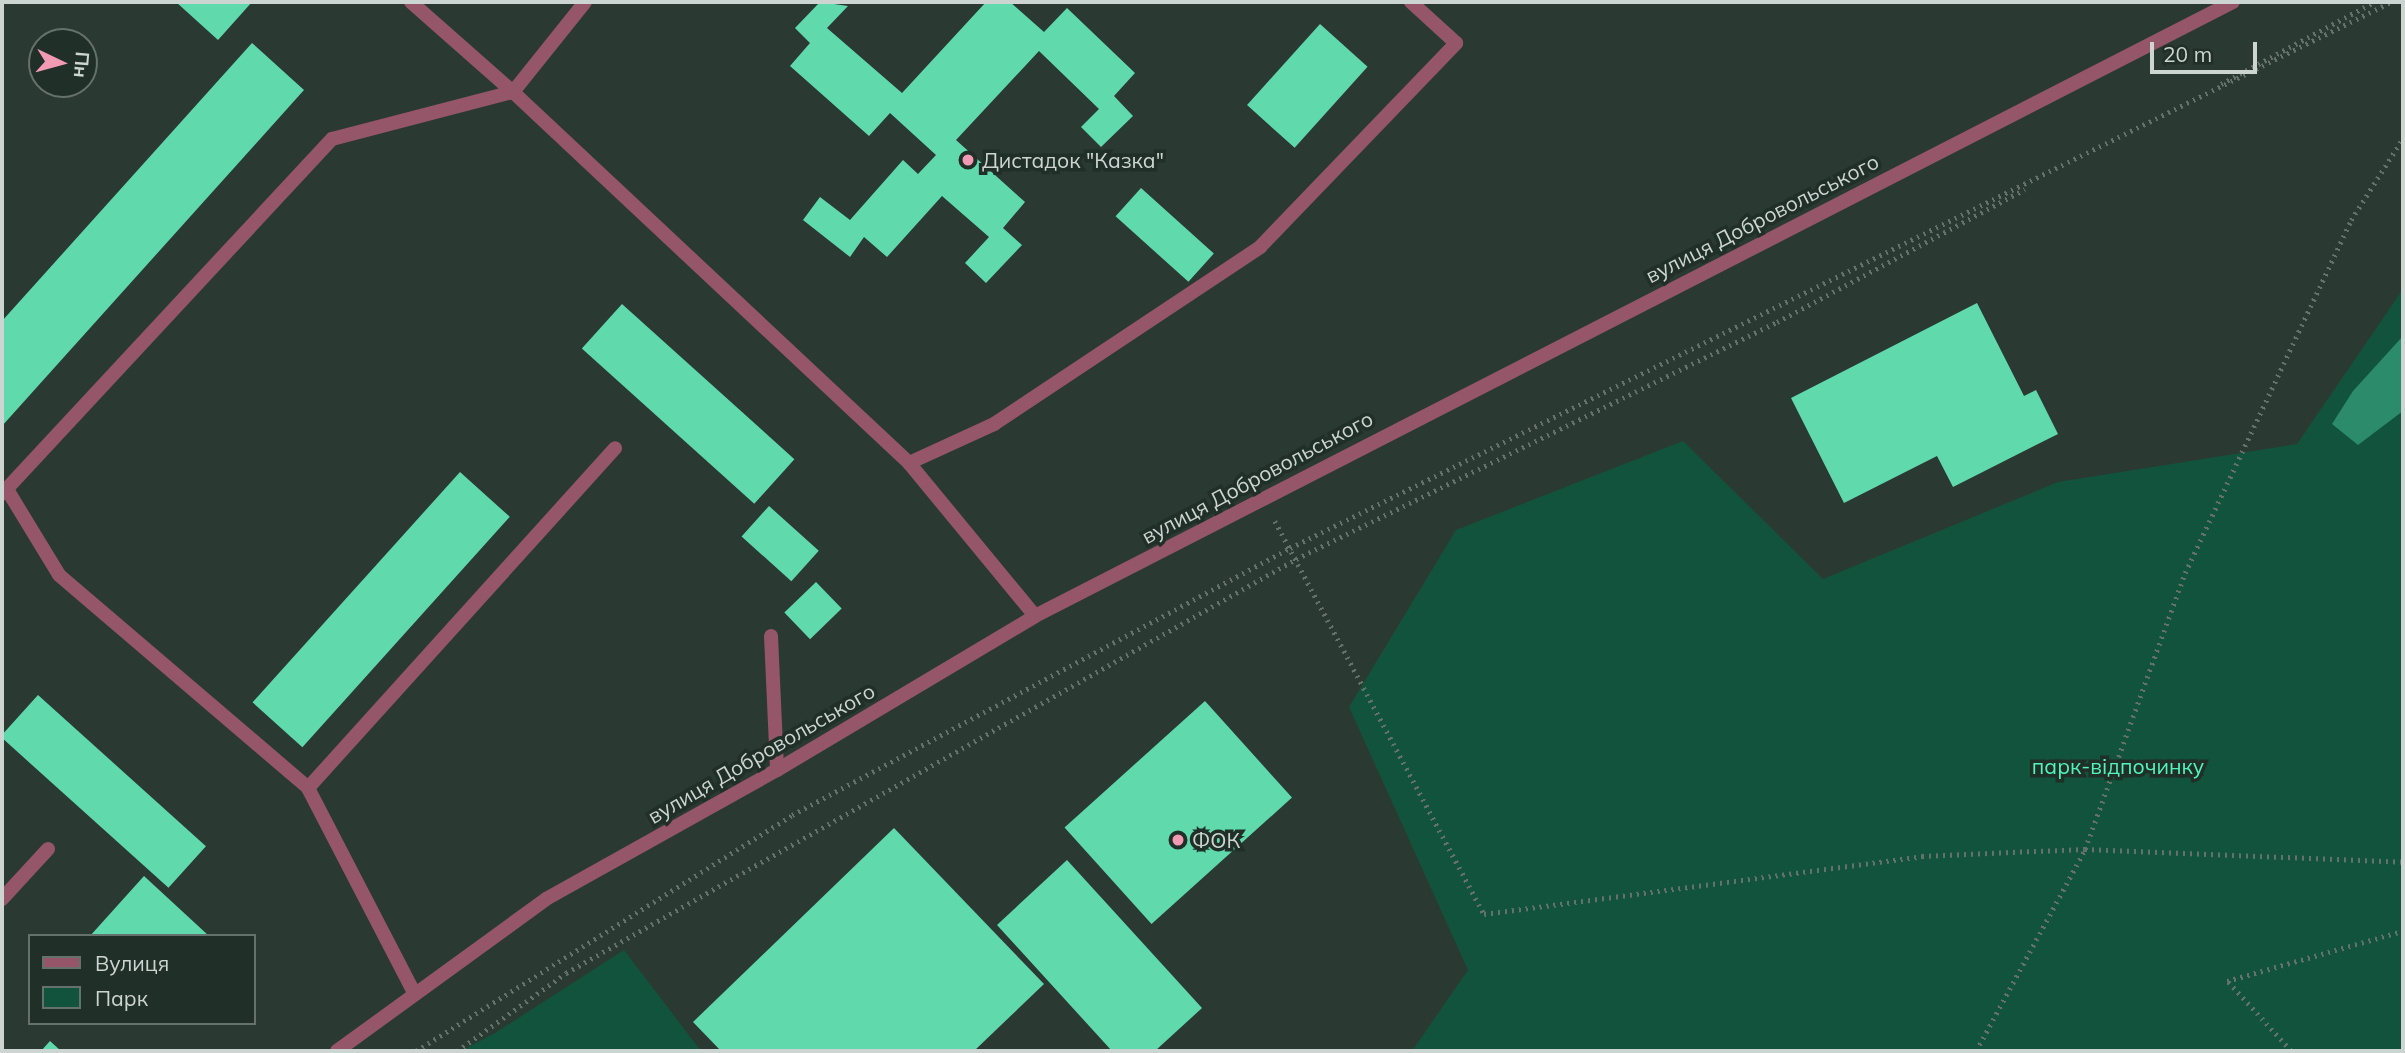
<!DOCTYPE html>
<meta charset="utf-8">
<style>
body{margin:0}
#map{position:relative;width:2405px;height:1053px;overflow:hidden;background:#2b3933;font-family:Mulish,sans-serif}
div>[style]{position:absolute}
.green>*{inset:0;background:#12533d}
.water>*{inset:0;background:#2b8b6a}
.building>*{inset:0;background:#60daad;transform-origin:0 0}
.path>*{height:4.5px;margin-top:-2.25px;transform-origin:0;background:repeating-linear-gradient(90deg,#65726c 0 2px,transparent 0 7px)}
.lane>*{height:14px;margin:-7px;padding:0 7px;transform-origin:7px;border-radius:7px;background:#945668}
.street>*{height:14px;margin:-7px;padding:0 7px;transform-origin:7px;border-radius:7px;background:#945668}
.dots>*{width:19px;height:19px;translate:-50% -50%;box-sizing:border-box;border:4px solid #212f29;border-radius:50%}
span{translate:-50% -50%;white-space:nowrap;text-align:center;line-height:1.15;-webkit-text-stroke:7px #212f29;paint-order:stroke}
.poi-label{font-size:21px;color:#ccd5d1}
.left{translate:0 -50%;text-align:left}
.street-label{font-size:21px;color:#ccd5d1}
.park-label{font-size:21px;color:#50f5bd}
.frame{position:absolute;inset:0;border:4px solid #ccd5d1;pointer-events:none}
.legend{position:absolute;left:28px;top:934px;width:228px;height:91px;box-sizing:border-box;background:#212f29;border:2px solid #65716c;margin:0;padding:9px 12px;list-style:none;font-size:21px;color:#ccd5d1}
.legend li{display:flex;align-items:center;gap:14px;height:35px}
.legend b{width:35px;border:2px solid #65716c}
.north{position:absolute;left:28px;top:28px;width:70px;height:70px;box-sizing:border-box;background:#212f29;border:2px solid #65716c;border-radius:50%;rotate:95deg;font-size:19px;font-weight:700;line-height:28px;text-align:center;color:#ccd5d1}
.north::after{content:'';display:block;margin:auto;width:24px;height:32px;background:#f19ab3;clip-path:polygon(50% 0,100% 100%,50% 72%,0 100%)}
.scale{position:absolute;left:2150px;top:42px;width:107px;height:32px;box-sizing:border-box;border:4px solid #ccd5d1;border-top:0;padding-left:9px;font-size:21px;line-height:24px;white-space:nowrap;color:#ccd5d1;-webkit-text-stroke:5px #212f29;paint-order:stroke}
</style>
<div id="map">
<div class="green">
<i style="clip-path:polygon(2403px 289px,2403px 1051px,1412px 1051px,1468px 970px,1349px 707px,1456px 530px,1683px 441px,1823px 579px,2058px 482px,2297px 444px)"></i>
<i style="clip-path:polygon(624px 950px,701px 1051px,461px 1051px,495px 1033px)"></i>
</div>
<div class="water">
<i style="clip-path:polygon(2403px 336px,2403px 411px,2358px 445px,2332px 424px,2353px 391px)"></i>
</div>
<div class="building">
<i style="clip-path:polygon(176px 2px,252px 2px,218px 40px)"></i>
<i style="clip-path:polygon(820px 2px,848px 6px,827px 28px,902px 93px,986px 2px,1010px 2px,1044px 32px,1067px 8px,1135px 73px,1114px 96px,1133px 116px,1101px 147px,1081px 127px,1099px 109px,1039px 51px,956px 140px,1025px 202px,1003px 228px,1022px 245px,986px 283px,965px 263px,989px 237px,942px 196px,887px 257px,864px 237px,850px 257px,803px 220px,820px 197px,850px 220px,903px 160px,918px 174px,936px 155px,890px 113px,869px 136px,790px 66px,810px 43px,795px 28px)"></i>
<i style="left:1320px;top:24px;width:64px;height:109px;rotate:42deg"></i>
<i style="clip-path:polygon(252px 43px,304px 90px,2px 426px,2px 321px)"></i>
<i style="left:1141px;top:188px;width:98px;height:38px;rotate:42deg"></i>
<i style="clip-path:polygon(1977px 303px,2024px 396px,2036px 390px,2058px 434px,1953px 487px,1937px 456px,1844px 503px,1791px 398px)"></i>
<i style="left:622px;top:304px;width:232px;height:60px;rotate:42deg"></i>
<i style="left:460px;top:472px;width:67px;height:310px;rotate:42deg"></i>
<i style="left:769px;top:506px;width:67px;height:41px;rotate:42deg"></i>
<i style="left:816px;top:582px;width:37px;height:44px;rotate:46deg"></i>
<i style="left:38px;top:695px;width:226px;height:56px;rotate:42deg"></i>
<i style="left:1205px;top:701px;width:130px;height:189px;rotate:48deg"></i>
<i style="clip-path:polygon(894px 828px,1044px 984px,974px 1051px,721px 1051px,693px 1022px)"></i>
<i style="clip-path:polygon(1067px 860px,1202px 1008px,1155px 1051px,1112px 1051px,997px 925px)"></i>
<i style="clip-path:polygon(144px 876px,209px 936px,90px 936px)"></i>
<i style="clip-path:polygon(50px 1041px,61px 1051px,41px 1051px)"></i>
</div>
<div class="path">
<i style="left:2221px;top:84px;width:174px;rotate:-28.2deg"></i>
<i style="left:1275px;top:521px;width:445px;rotate:62deg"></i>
<i style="left:1484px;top:914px;width:442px;rotate:-7.5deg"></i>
<i style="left:1922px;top:856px;width:163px;rotate:-2.5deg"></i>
<i style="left:2085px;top:849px;width:318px;rotate:2.3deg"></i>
<i style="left:416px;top:1051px;width:444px;rotate:-32.1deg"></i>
<i style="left:792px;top:815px;width:565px;rotate:-28.2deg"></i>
<i style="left:1290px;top:548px;width:1229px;rotate:-26.38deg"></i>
<i style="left:457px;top:1051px;width:134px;rotate:-35.6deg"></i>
<i style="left:566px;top:973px;width:839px;rotate:-29.56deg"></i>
<i style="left:1296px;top:559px;width:536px;rotate:-26.23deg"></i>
<i style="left:1777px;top:322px;width:281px;rotate:-28.2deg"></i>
<i style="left:1976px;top:1051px;width:230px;rotate:-61.6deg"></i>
<i style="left:2085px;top:849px;width:294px;rotate:-70.1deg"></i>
<i style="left:2185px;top:573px;width:390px;rotate:-64.8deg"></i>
<i style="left:2351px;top:220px;width:97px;rotate:-57.6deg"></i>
<i style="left:2291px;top:1051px;width:95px;rotate:-132.4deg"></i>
<i style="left:2227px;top:981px;width:183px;rotate:-15.9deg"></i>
</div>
<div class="lane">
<i style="left:411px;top:2px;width:136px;rotate:41.4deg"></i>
<i style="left:585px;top:2px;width:115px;rotate:128.7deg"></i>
<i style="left:513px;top:92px;width:543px;rotate:43.13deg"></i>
<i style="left:909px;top:463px;width:198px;rotate:50.5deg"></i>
<i style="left:909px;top:463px;width:94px;rotate:-24.6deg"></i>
<i style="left:994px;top:424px;width:320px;rotate:-33.6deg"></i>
<i style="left:1260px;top:247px;width:283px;rotate:-46.1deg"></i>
<i style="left:1456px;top:43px;width:61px;rotate:-137.7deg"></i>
<i style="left:8px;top:491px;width:98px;rotate:58.7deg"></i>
<i style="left:59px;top:575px;width:328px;rotate:40.5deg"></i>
<i style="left:308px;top:788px;width:232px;rotate:62.6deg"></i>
<i style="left:2px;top:494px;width:485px;rotate:-47.1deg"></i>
<i style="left:332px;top:139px;width:187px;rotate:-14.6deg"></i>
<i style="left:771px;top:636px;width:134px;rotate:87.4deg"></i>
<i style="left:308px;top:788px;width:458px;rotate:-47.9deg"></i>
<i style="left:2px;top:899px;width:68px;rotate:-47.4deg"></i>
</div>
<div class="street">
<i style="left:337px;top:1051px;width:258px;rotate:-36deg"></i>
<i style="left:546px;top:899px;width:265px;rotate:-29.2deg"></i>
<i style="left:777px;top:770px;width:300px;rotate:-30.8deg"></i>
<i style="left:1035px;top:616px;width:1346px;rotate:-27.14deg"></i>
</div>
<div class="dots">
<i style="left:968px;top:160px;background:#f19ab3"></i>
<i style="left:1178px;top:840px;background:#f19ab3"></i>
</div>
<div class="poi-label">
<span class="left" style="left:982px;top:160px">Дистадок "Казка"</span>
<span class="left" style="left:1192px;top:840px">ФОК</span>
</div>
<div class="street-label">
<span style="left:1762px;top:218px;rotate:-27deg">вулиця Добровольського</span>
<span style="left:1257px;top:477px;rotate:-28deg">вулиця Добровольського</span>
<span style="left:761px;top:753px;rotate:-30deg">вулиця Добровольського</span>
</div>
<div class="park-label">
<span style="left:2118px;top:766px">парк-відпочинку</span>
</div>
<div class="frame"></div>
<ul class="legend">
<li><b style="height:9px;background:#945668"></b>Вулиця</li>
<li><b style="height:19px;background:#12533d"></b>Парк</li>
</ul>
<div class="north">Пн</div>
<div class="scale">20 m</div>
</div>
